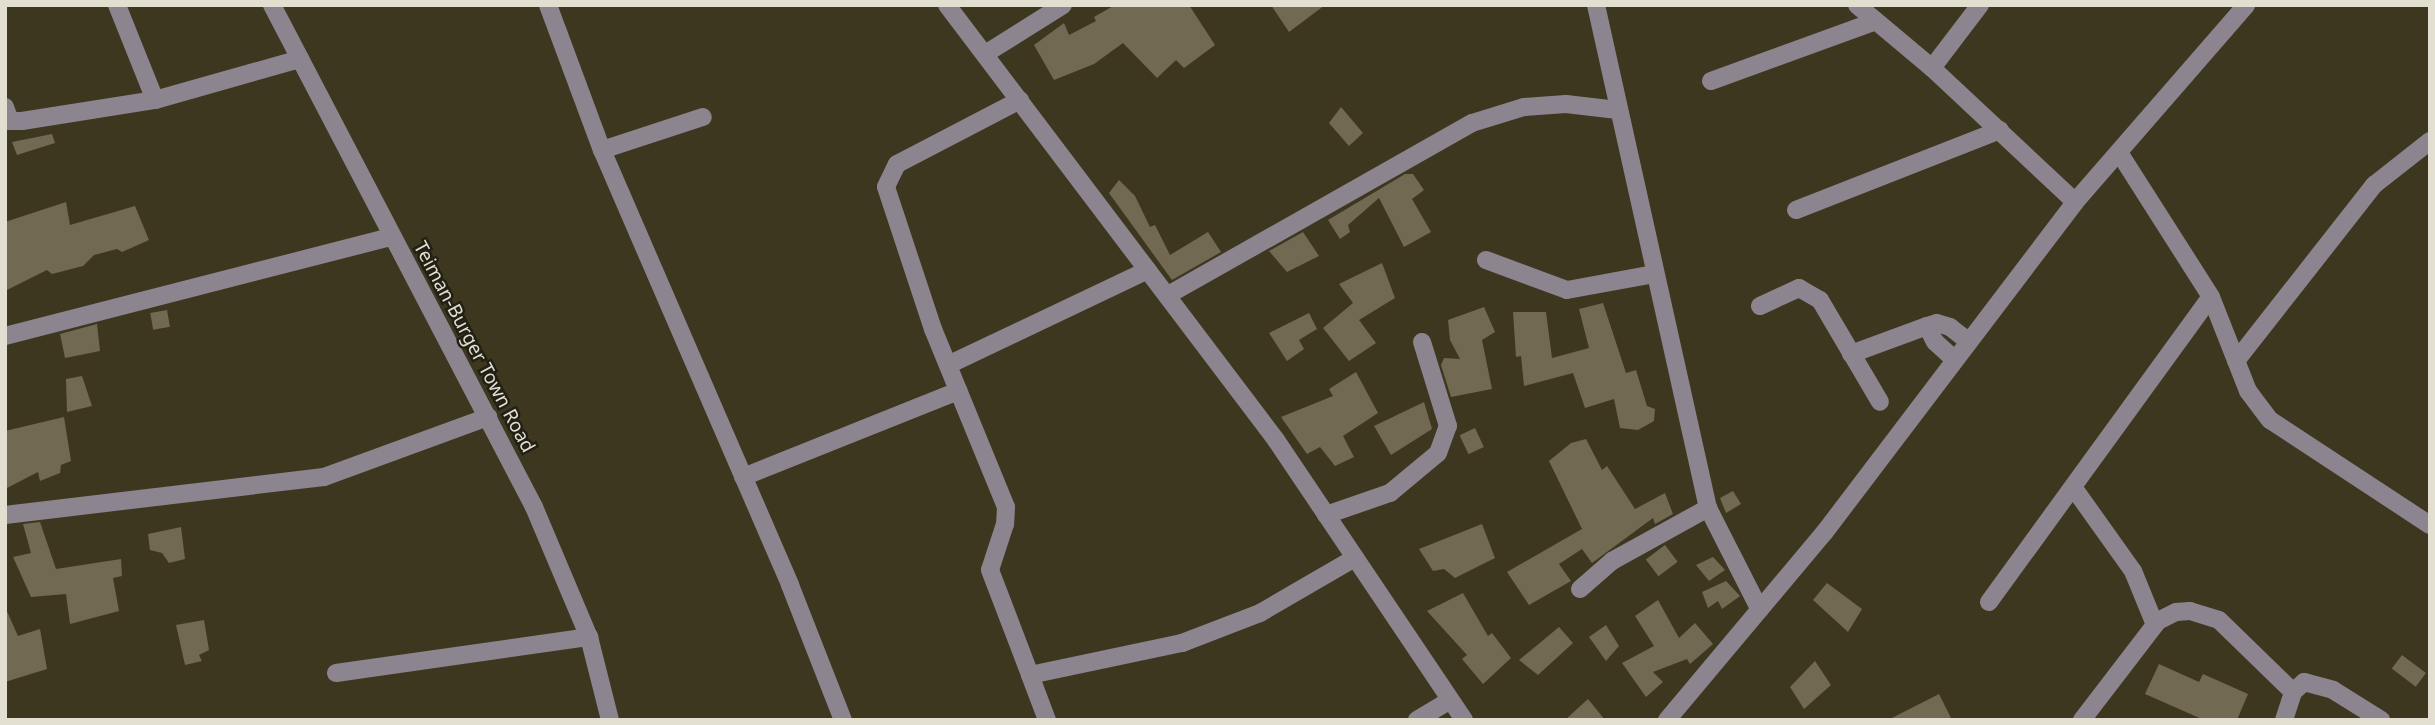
<!DOCTYPE html>
<style>
body{margin:0}
#map{position:relative;width:2435px;height:725px;overflow:hidden;background:#3e3720;font-family:"Noto Sans",sans-serif}
div>[style]{position:absolute}
.building>*{inset:0;background:#716951;transform-origin:0 0}
.minor>*{height:18px;margin:-9px;padding:0 9px;transform-origin:9px;border-radius:9px;background:#8c858f}
span{translate:-50% -50%;white-space:nowrap;text-align:center;line-height:1.15;-webkit-text-stroke:5px #221f15;paint-order:stroke}
.street-label{font-size:19px;color:#e2ded0}
.frame{position:absolute;inset:0;border:7px solid #e2ded0;pointer-events:none}
</style>
<div id="map">
<div class="building">
<i style="clip-path:polygon(1115px 5px,1189px 5px,1215px 45px,1184px 68px,1176px 60px,1157px 78px,1123px 43px,1094px 64px,1054px 80px,1034px 45px,1064px 23px,1069px 35px,1096px 21px,1094px 17px)"></i>
<i style="clip-path:polygon(1271px 5px,1325px 5px,1289px 32px)"></i>
<i style="clip-path:polygon(1341px 107px,1363px 133px,1349px 146px,1329px 123px)"></i>
<i style="clip-path:polygon(52px 134px,55px 143px,17px 155px,12px 142px)"></i>
<i style="clip-path:polygon(1405px 174px,1413px 174px,1424px 190px,1412px 199px,1431px 232px,1404px 247px,1379px 198px,1348px 225px,1350px 232px,1340px 239px,1328px 220px)"></i>
<i style="clip-path:polygon(1119px 180px,1135px 196px,1150px 227px,1155px 225px,1170px 255px,1208px 232px,1221px 252px,1172px 280px,1109px 193px)"></i>
<i style="clip-path:polygon(66px 202px,70px 225px,135px 206px,149px 240px,122px 252px,117px 249px,94px 255px,83px 266px,52px 274px,47px 270px,5px 291px,5px 222px)"></i>
<i style="clip-path:polygon(1303px 232px,1319px 256px,1287px 272px,1269px 251px)"></i>
<i style="clip-path:polygon(1382px 263px,1395px 298px,1359px 320px,1376px 343px,1349px 361px,1323px 328px,1353px 303px,1339px 284px)"></i>
<i style="clip-path:polygon(1603px 303px,1626px 373px,1636px 370px,1647px 406px,1655px 409px,1654px 421px,1638px 430px,1620px 428px,1614px 399px,1585px 408px,1573px 373px,1524px 386px,1521px 356px,1516px 357px,1513px 312px,1546px 312px,1552px 358px,1589px 348px,1579px 309px)"></i>
<i style="clip-path:polygon(1484px 307px,1495px 332px,1482px 340px,1492px 389px,1451px 397px,1441px 365px,1444px 358px,1460px 359px,1450px 340px,1448px 320px)"></i>
<i style="left:167px;top:310px;width:17px;height:17px;rotate:80deg"></i>
<i style="clip-path:polygon(1309px 313px,1317px 329px,1299px 340px,1304px 349px,1287px 361px,1269px 333px)"></i>
<i style="clip-path:polygon(97px 324px,100px 351px,65px 358px,60px 334px)"></i>
<i style="clip-path:polygon(1356px 372px,1378px 413px,1343px 436px,1354px 457px,1335px 466px,1320px 447px,1307px 454px,1281px 417px,1333px 396px,1329px 389px)"></i>
<i style="clip-path:polygon(82px 376px,92px 406px,67px 412px,66px 379px)"></i>
<i style="clip-path:polygon(1424px 402px,1432px 429px,1391px 455px,1374px 426px)"></i>
<i style="clip-path:polygon(64px 417px,71px 461px,61px 465px,60px 473px,40px 481px,38px 472px,5px 489px,5px 431px)"></i>
<i style="left:1475px;top:428px;width:21px;height:17px;rotate:65deg"></i>
<i style="clip-path:polygon(1586px 439px,1602px 470px,1607px 466px,1635px 509px,1665px 493px,1673px 514px,1655px 524px,1653px 518px,1592px 563px,1582px 549px,1559px 564px,1571px 581px,1529px 605px,1507px 572px,1582px 529px,1549px 461px,1571px 443px)"></i>
<i style="clip-path:polygon(1733px 491px,1741px 504px,1726px 513px,1720px 498px)"></i>
<i style="clip-path:polygon(40px 522px,56px 569px,121px 559px,122px 576px,113px 578px,119px 611px,70px 624px,66px 594px,31px 597px,13px 557px,31px 553px,23px 524px)"></i>
<i style="clip-path:polygon(1482px 524px,1495px 558px,1455px 578px,1444px 569px,1433px 571px,1419px 549px)"></i>
<i style="clip-path:polygon(181px 527px,185px 559px,169px 563px,162px 553px,150px 550px,148px 534px)"></i>
<i style="left:1665px;top:545px;width:21px;height:24px;rotate:53deg"></i>
<i style="clip-path:polygon(1713px 557px,1725px 570px,1709px 581px,1696px 565px)"></i>
<i style="clip-path:polygon(1726px 581px,1740px 596px,1722px 609px,1718px 601px,1708px 608px,1702px 592px)"></i>
<i style="clip-path:polygon(1827px 583px,1862px 609px,1848px 632px,1813px 600px)"></i>
<i style="clip-path:polygon(1463px 593px,1488px 636px,1492px 633px,1511px 658px,1483px 684px,1462px 659px,1467px 655px,1427px 611px)"></i>
<i style="clip-path:polygon(1658px 600px,1679px 638px,1695px 623px,1713px 644px,1690px 664px,1687px 659px,1653px 672px,1663px 682px,1646px 697px,1622px 663px,1654px 646px,1635px 616px)"></i>
<i style="clip-path:polygon(5px 607px,18px 636px,40px 629px,47px 669px,5px 682px)"></i>
<i style="clip-path:polygon(204px 620px,209px 650px,199px 655px,202px 661px,185px 665px,176px 625px)"></i>
<i style="clip-path:polygon(1606px 625px,1619px 646px,1606px 661px,1589px 637px)"></i>
<i style="clip-path:polygon(1559px 627px,1573px 643px,1538px 675px,1519px 660px)"></i>
<i style="left:2402px;top:655px;width:30px;height:17px;rotate:37deg"></i>
<i style="clip-path:polygon(1815px 661px,1831px 685px,1804px 709px,1790px 687px)"></i>
<i style="clip-path:polygon(2159px 664px,2199px 682px,2203px 674px,2248px 694px,2237px 720px,2204px 720px,2145px 694px)"></i>
<i style="clip-path:polygon(1939px 694px,1952px 720px,1888px 720px)"></i>
<i style="clip-path:polygon(1588px 699px,1605px 720px,1565px 720px)"></i>
</div>
<div class="minor">
<i style="left:117px;top:5px;width:102px;rotate:68.2deg"></i>
<i style="left:272px;top:5px;width:566px;rotate:62.44deg"></i>
<i style="left:534px;top:507px;width:141px;rotate:67.1deg"></i>
<i style="left:589px;top:637px;width:86px;rotate:75.8deg"></i>
<i style="left:548px;top:5px;width:155px;rotate:69.6deg"></i>
<i style="left:602px;top:150px;width:474px;rotate:66.6deg"></i>
<i style="left:790px;top:585px;width:145px;rotate:68.6deg"></i>
<i style="left:947px;top:5px;width:545px;rotate:52.9deg"></i>
<i style="left:1276px;top:440px;width:337px;rotate:56.1deg"></i>
<i style="left:1596px;top:5px;width:515px;rotate:77.45deg"></i>
<i style="left:1708px;top:508px;width:114px;rotate:63deg"></i>
<i style="left:1857px;top:5px;width:98px;rotate:40deg"></i>
<i style="left:1932px;top:68px;width:196px;rotate:43.1deg"></i>
<i style="left:985px;top:54px;width:92px;rotate:-32.1deg"></i>
<i style="left:1932px;top:68px;width:79px;rotate:-52.7deg"></i>
<i style="left:1711px;top:81px;width:172px;rotate:-20deg"></i>
<i style="left:1020px;top:100px;width:139px;rotate:152.5deg"></i>
<i style="left:897px;top:164px;width:25px;rotate:116deg"></i>
<i style="left:886px;top:187px;width:150px;rotate:71.7deg"></i>
<i style="left:933px;top:329px;width:192px;rotate:67.7deg"></i>
<i style="left:1006px;top:507px;width:17px;rotate:93deg"></i>
<i style="left:1005px;top:524px;width:48px;rotate:108.1deg"></i>
<i style="left:990px;top:570px;width:112px;rotate:69.1deg"></i>
<i style="left:1030px;top:675px;width:155px;rotate:-11.9deg"></i>
<i style="left:1182px;top:643px;width:84px;rotate:-21deg"></i>
<i style="left:1260px;top:613px;width:110px;rotate:-30.1deg"></i>
<i style="left:5px;top:107px;width:15px;rotate:70deg"></i>
<i style="left:10px;top:121px;width:12px"></i>
<i style="left:22px;top:121px;width:135px;rotate:-9deg"></i>
<i style="left:155px;top:100px;width:151px;rotate:-15.8deg"></i>
<i style="left:602px;top:150px;width:106px;rotate:-18.1deg"></i>
<i style="left:2120px;top:154px;width:169px;rotate:57.5deg"></i>
<i style="left:2211px;top:297px;width:101px;rotate:68.5deg"></i>
<i style="left:2248px;top:391px;width:36px;rotate:53deg"></i>
<i style="left:2270px;top:420px;width:191px;rotate:33.3deg"></i>
<i style="left:1796px;top:210px;width:219px;rotate:-21.4deg"></i>
<i style="left:1486px;top:260px;width:86px;rotate:20.3deg"></i>
<i style="left:1567px;top:290px;width:88px;rotate:-10.4deg"></i>
<i style="left:1168px;top:295px;width:349px;rotate:-29.5deg"></i>
<i style="left:1472px;top:123px;width:54px;rotate:-17.1deg"></i>
<i style="left:1524px;top:107px;width:42px;rotate:-4.1deg"></i>
<i style="left:1566px;top:104px;width:52px;rotate:6.6deg"></i>
<i style="left:1760px;top:306px;width:43px;rotate:-24.8deg"></i>
<i style="left:1799px;top:288px;width:24px;rotate:30deg"></i>
<i style="left:1820px;top:300px;width:118px;rotate:59.5deg"></i>
<i style="left:5px;top:336px;width:398px;rotate:-14.4deg"></i>
<i style="left:1851px;top:354px;width:81px;rotate:-20.2deg"></i>
<i style="left:1954px;top:359px;width:25px;rotate:-138deg"></i>
<i style="left:1935px;top:342px;width:18px;rotate:-117deg"></i>
<i style="left:1927px;top:326px;width:10px;rotate:-17deg"></i>
<i style="left:1937px;top:323px;width:14px;rotate:17deg"></i>
<i style="left:1950px;top:327px;width:23px;rotate:38deg"></i>
<i style="left:2236px;top:361px;width:224px;rotate:-51.9deg"></i>
<i style="left:2374px;top:185px;width:71px;rotate:-38.2deg"></i>
<i style="left:948px;top:365px;width:221px;rotate:-25.4deg"></i>
<i style="left:743px;top:477px;width:232px;rotate:-21.8deg"></i>
<i style="left:2073px;top:487px;width:103px;rotate:54.5deg"></i>
<i style="left:2133px;top:571px;width:58px;rotate:67.8deg"></i>
<i style="left:5px;top:515px;width:321px;rotate:-6.8deg"></i>
<i style="left:324px;top:477px;width:175px;rotate:-20.1deg"></i>
<i style="left:1326px;top:515px;width:68px;rotate:-19deg"></i>
<i style="left:1390px;top:493px;width:62px;rotate:-39.8deg"></i>
<i style="left:1438px;top:453px;width:29px;rotate:-70deg"></i>
<i style="left:1448px;top:426px;width:88px;rotate:-107.2deg"></i>
<i style="left:1580px;top:589px;width:43px;rotate:-41.2deg"></i>
<i style="left:1612px;top:561px;width:110px;rotate:-28.9deg"></i>
<i style="left:1989px;top:602px;width:377px;rotate:-54deg"></i>
<i style="left:336px;top:673px;width:256px;rotate:-8.1deg"></i>
<i style="left:1030px;top:675px;width:48px;rotate:69.3deg"></i>
<i style="left:1417px;top:720px;width:37px;rotate:-31deg"></i>
<i style="left:1667px;top:720px;width:244px;rotate:-50deg"></i>
<i style="left:1824px;top:533px;width:415px;rotate:-52.8deg"></i>
<i style="left:2075px;top:202px;width:261px;rotate:-49deg"></i>
<i style="left:2082px;top:720px;width:125px;rotate:-52.5deg"></i>
<i style="left:2158px;top:621px;width:20px;rotate:-27deg"></i>
<i style="left:2176px;top:612px;width:14px;rotate:-4deg"></i>
<i style="left:2190px;top:611px;width:30px;rotate:17deg"></i>
<i style="left:2219px;top:620px;width:103px;rotate:44.2deg"></i>
<i style="left:2284px;top:720px;width:29px;rotate:-72deg"></i>
<i style="left:2293px;top:692px;width:15px;rotate:-42deg"></i>
<i style="left:2304px;top:682px;width:30px;rotate:15deg"></i>
<i style="left:2333px;top:690px;width:57px;rotate:32deg"></i>
</div>
<div class="street-label">
<span style="left:474px;top:347px;rotate:62deg">Teiman-Burger Town Road</span>
</div>
<div class="frame"></div>
</div>
